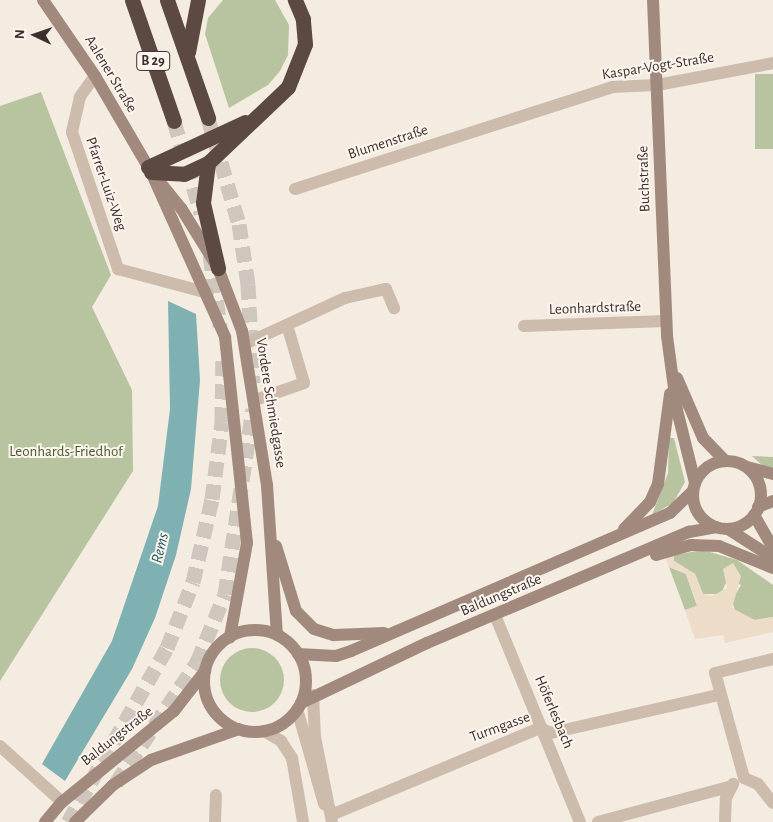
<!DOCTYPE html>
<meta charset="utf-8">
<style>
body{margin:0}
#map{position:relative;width:773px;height:822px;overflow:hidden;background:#f4ebe1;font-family:"Alegreya Sans",sans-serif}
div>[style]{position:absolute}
.green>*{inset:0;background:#b8c4a0;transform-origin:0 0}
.round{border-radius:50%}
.plaza>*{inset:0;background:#ecdcc8}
.water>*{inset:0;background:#7fb0b2}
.highway-tunnel>*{height:15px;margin-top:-7.5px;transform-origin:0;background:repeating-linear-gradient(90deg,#cfc6bd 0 15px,transparent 0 23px)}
.street>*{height:12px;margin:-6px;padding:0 6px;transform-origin:6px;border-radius:6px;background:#cdbbac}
.secondary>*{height:12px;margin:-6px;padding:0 6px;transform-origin:6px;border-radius:6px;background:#a18a7d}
.secondary>.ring{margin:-6px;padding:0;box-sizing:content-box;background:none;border:12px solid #a18a7d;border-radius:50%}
.highway>*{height:15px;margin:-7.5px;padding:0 7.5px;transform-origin:7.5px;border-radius:7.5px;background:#5c4a42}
span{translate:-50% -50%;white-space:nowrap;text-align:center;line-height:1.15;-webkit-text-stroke:4px #fbf5ee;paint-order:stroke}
.shield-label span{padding:1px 4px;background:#fbf5ee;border:1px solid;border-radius:4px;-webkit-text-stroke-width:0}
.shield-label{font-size:14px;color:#3b302b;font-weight:700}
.street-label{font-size:15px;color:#3b302b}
.park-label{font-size:15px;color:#4a5a2e}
.water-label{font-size:16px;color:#1f5a5e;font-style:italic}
.north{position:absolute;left:10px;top:10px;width:50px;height:50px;-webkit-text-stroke:4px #fbf5ee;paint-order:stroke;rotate:273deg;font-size:14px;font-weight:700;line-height:20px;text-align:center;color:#3b302b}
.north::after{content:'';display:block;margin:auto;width:18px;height:22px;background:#3b302b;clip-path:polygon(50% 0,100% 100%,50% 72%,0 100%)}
</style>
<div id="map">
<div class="green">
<i style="clip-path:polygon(223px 0,275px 0,289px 25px,288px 55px,280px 71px,268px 85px,229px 108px,205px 34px,208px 18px)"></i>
<i style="left:773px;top:74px;width:75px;height:18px;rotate:90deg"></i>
<i style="clip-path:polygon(41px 92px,111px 275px,92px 307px,132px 390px,133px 471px,0 681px,0 106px)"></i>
<i style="clip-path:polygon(669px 438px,674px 438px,685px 482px,673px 503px,652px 515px,668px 473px)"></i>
<i style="clip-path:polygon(752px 456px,773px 457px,773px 470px,764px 467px)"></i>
<i style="clip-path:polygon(703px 550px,737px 560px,773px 585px,773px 617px,755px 620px,736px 614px,732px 600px,741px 585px,728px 578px,721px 594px,703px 594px,695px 574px,674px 561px,674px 555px)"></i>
<i style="clip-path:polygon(669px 567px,686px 574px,697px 606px,685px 610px)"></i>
<i class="round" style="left:220px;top:648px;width:64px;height:64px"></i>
</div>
<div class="plaza">
<i style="clip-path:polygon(674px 555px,674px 561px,695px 574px,703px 594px,712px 596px,727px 588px,723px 569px,733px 563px,741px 576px,732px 608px,755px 620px,773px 617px,773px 632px,725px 643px,723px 635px,695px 639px,685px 610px,697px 606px,686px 574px,669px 567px,666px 558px)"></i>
</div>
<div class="water">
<i style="clip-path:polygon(168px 301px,196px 314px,200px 380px,191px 489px,176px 555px,155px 618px,132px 669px,65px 781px,42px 764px,112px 641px,158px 506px,170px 409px)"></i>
</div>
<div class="highway-tunnel">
<i style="left:208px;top:118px;width:110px;rotate:73.7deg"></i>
<i style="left:239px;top:224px;width:61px;rotate:81.5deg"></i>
<i style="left:248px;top:284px;width:99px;rotate:87.1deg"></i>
<i style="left:174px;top:121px;width:96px;rotate:73.6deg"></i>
<i style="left:210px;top:255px;width:72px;rotate:82deg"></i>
<i style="left:116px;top:783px;width:146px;rotate:-56.2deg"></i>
<i style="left:197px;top:662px;width:74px;rotate:-67.6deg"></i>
<i style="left:225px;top:594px;width:187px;rotate:-81.4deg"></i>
<i style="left:68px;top:822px;width:200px;rotate:-60.4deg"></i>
<i style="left:167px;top:648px;width:71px;rotate:-68.5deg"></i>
<i style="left:193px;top:582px;width:85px;rotate:-77.1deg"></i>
<i style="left:212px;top:499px;width:78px;rotate:-82.6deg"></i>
<i style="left:222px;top:422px;width:68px;rotate:-89.2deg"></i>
</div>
<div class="street">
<i style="left:95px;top:76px;width:26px;rotate:126deg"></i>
<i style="left:80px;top:97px;width:36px;rotate:103deg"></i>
<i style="left:72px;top:132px;width:145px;rotate:71.4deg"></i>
<i style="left:118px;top:269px;width:93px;rotate:14.9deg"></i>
<i style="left:295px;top:189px;width:333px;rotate:-17.8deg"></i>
<i style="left:612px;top:87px;width:45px;rotate:-2.5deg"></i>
<i style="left:657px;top:85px;width:118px;rotate:-10.7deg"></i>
<i style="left:524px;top:326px;width:142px;rotate:-2deg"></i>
<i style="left:245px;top:344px;width:110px;rotate:-24.7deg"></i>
<i style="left:345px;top:298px;width:42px;rotate:-12.4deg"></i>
<i style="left:386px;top:289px;width:21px;rotate:67deg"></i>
<i style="left:255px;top:400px;width:52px;rotate:-19.1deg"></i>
<i style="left:304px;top:383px;width:60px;rotate:-106.3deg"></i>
<i style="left:495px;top:615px;width:224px;rotate:67.7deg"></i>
<i style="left:313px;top:695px;width:42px;rotate:87.3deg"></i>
<i style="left:315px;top:737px;width:87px;rotate:78.7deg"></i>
<i style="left:297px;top:709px;width:99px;rotate:74.1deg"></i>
<i style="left:264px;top:731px;width:20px;rotate:30deg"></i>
<i style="left:281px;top:741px;width:20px;rotate:57deg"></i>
<i style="left:292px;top:758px;width:65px;rotate:80.2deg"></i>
<i style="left:0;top:746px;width:84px;rotate:42.1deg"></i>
<i style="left:744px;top:778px;width:109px;rotate:-105.4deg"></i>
<i style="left:715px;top:673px;width:60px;rotate:-13.6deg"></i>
<i style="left:744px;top:778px;width:15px;rotate:23deg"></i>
<i style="left:758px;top:784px;width:24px;rotate:52deg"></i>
<i style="left:331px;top:815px;width:226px;rotate:-22.6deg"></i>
<i style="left:540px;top:728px;width:12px;rotate:24deg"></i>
<i style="left:551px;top:733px;width:171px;rotate:-12.8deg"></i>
<i style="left:215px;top:822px;width:27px;rotate:-88deg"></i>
<i style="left:598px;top:822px;width:136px;rotate:-15deg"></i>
<i style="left:725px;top:822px;width:24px;rotate:-88deg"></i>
<i style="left:726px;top:798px;width:16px;rotate:-63deg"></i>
</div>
<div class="secondary">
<i style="left:43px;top:0;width:92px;rotate:55.6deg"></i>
<i style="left:95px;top:76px;width:111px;rotate:59.7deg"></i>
<i style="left:151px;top:172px;width:181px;rotate:65.8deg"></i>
<i style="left:225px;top:337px;width:207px;rotate:83.9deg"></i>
<i style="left:247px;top:543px;width:96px;rotate:100.3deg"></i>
<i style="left:653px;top:0;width:336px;rotate:87.6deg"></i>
<i style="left:667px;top:336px;width:75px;rotate:82.3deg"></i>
<i style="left:677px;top:410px;width:75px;rotate:76.1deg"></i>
<i style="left:159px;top:181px;width:35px;rotate:51deg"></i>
<i style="left:181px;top:208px;width:70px;rotate:58.3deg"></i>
<i style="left:218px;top:268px;width:67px;rotate:69.1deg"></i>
<i style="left:242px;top:331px;width:156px;rotate:80.8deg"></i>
<i style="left:267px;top:485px;width:150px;rotate:86.2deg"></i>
<i style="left:677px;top:378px;width:65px;rotate:66.6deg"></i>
<i style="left:703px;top:438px;width:32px;rotate:46deg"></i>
<i class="ring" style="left:693px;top:461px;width:56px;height:56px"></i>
<i style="left:747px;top:467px;width:27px;rotate:15deg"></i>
<i style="left:758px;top:507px;width:16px;rotate:-22deg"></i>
<i style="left:754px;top:515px;width:38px;rotate:60deg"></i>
<i style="left:624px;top:529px;width:37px;rotate:-46deg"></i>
<i style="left:650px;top:502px;width:20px;rotate:-66deg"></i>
<i style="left:658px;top:484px;width:91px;rotate:-82.4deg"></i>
<i style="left:728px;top:529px;width:54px;rotate:32.8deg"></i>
<i style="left:276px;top:546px;width:68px;rotate:72.9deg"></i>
<i style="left:296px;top:611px;width:25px;rotate:45deg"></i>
<i style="left:314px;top:629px;width:21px;rotate:17deg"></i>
<i style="left:334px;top:635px;width:50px;rotate:-2.3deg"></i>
<i style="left:656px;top:555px;width:36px;rotate:-16deg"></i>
<i style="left:691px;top:545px;width:28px;rotate:2deg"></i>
<i style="left:719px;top:546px;width:58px;rotate:22.2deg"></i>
<i class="ring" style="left:204px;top:630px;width:90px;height:90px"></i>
<i style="left:298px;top:654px;width:38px;rotate:3deg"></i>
<i style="left:336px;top:656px;width:16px;rotate:-18deg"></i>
<i style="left:351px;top:651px;width:348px;rotate:-23.4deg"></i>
<i style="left:670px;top:513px;width:32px;rotate:-44deg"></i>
<i style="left:301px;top:703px;width:140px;rotate:-25.5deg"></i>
<i style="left:427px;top:643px;width:285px;rotate:-23deg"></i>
<i style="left:689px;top:532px;width:28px;rotate:-10deg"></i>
<i style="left:45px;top:822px;width:26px;rotate:-50deg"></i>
<i style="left:62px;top:802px;width:144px;rotate:-39.1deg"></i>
<i style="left:174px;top:711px;width:51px;rotate:-52.2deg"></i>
<i style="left:75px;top:822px;width:53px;rotate:-44.2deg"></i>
<i style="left:113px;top:785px;width:45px;rotate:-33.3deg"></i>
<i style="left:151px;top:760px;width:93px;rotate:-19.4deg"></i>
</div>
<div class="highway">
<i style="left:132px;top:0;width:128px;rotate:70.9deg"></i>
<i style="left:167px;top:0;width:125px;rotate:70.8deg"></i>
<i style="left:188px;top:52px;width:53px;rotate:-79.1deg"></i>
<i style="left:208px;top:163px;width:40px;rotate:97.1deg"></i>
<i style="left:203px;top:203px;width:67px;rotate:77deg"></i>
<i style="left:148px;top:167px;width:107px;rotate:-24.9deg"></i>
<i style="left:151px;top:172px;width:33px;rotate:3deg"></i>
<i style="left:184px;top:174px;width:26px;rotate:-25deg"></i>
<i style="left:208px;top:163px;width:110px;rotate:-43.5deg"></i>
<i style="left:288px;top:87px;width:46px;rotate:-68.4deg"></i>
<i style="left:305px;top:44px;width:25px;rotate:-95deg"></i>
<i style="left:303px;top:19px;width:21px;rotate:-113deg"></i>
</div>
<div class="shield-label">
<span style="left:153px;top:61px">B 29</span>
</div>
<div class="street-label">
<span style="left:658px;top:66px;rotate:-9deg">Kaspar-Vogt-Straße</span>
<span style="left:111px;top:74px;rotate:59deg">Aalener Straße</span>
<span style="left:388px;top:142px;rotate:-18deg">Blumenstraße</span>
<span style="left:644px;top:179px;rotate:-92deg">Buchstraße</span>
<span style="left:106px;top:184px;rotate:71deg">Pfarrer-Luiz-Weg</span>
<span style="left:595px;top:308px;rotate:-2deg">Leonhardstraße</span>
<span style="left:271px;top:403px;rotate:81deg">Vordere Schmiedgasse</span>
<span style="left:501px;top:595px;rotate:-23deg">Baldungstraße</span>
<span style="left:554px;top:712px;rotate:67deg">Höferlesbach</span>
<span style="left:500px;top:727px;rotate:-20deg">Turmgasse</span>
<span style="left:117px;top:736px;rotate:-38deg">Baldungstraße</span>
</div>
<div class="park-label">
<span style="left:66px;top:452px">Leonhards-Friedhof</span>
</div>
<div class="water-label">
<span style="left:160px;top:548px;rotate:-76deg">Rems</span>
</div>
<div class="north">N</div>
</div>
